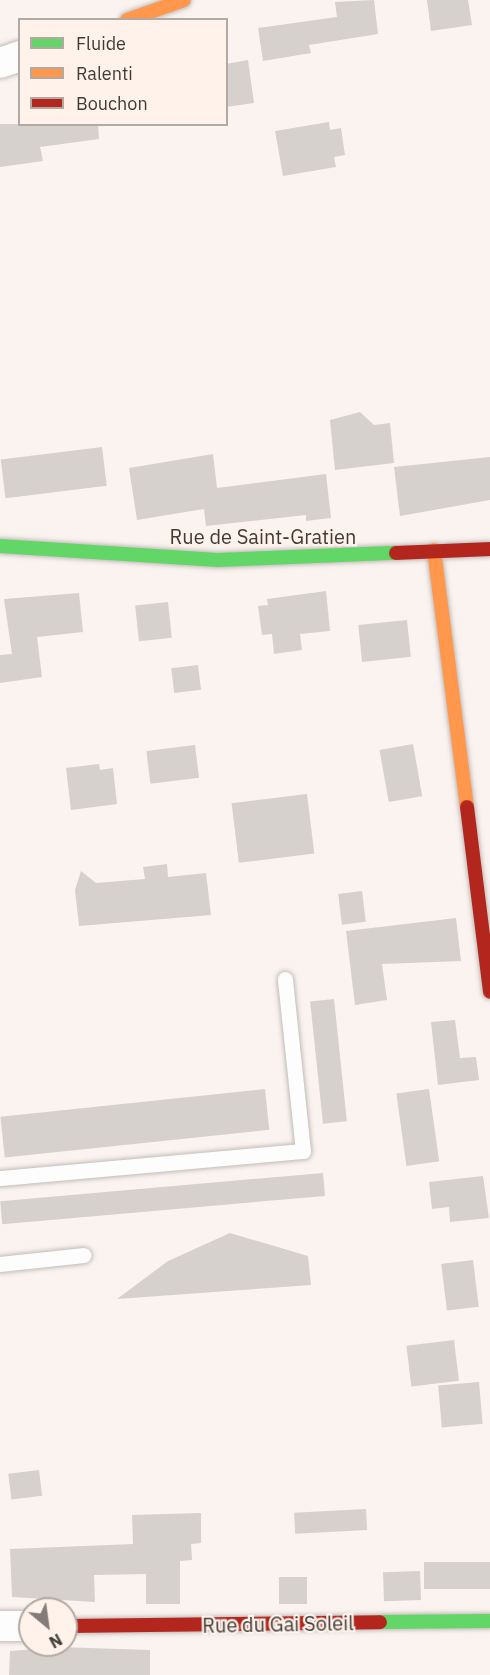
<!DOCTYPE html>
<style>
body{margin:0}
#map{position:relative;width:490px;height:1675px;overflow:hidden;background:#faf3ef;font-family:"IBM Plex Sans",sans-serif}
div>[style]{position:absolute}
.building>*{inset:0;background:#d7d1cd;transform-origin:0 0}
.roads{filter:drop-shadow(0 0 2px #c2bcb9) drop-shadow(0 0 2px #c2bcb9)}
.lane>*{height:15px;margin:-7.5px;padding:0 7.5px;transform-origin:7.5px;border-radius:7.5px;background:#fefdfd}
.street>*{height:30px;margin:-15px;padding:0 15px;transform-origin:15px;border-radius:15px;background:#fefdfd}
.fast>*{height:14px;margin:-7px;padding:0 7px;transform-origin:7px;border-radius:7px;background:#63d668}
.slow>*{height:14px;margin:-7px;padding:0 7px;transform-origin:7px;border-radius:7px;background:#ff974d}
.jam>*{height:14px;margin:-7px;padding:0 7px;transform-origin:7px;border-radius:7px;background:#b3261e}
span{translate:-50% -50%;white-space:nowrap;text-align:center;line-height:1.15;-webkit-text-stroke:4.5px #fef2eb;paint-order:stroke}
.street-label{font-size:20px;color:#413b37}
.legend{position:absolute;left:18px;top:18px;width:210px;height:108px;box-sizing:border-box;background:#fef2eb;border:2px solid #b2a9a3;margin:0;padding:8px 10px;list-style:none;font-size:18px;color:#413b37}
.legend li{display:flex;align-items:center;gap:12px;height:30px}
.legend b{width:30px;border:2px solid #b2a9a3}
.north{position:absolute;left:18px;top:1597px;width:60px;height:60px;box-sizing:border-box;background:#fef2eb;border:2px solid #b2a9a3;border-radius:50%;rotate:151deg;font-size:16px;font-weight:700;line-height:24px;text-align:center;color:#413b37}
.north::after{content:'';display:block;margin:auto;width:21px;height:27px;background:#827b77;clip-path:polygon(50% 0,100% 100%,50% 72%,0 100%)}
</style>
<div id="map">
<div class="building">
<i style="clip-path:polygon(374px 0,378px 34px,309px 45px,311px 53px,263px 61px,258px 28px,337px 17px,335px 2px)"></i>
<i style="clip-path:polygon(427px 0,468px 0,472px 25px,431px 31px)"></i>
<i style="clip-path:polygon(248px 60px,254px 103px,226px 107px,226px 64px)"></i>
<i style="clip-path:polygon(329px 122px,330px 130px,341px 128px,345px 155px,334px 157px,336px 167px,283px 176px,275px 131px)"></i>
<i style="clip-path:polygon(0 124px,98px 124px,99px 139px,40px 147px,43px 161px,0 167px)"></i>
<i style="clip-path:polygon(360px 412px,374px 425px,390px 423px,394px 463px,335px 470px,330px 420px)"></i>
<i style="left:102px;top:447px;width:39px;height:102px;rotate:83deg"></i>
<i style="clip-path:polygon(213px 454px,217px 488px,326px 474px,331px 518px,306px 521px,306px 515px,206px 526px,204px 509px,137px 520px,129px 468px)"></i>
<i style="clip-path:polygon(490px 457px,490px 500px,400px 516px,394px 467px)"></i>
<i style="clip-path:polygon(326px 591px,330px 631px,300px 634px,302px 650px,274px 654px,272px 634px,262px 635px,258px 606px,268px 605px,267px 599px)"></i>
<i style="clip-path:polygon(79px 593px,83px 632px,37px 637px,42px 677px,0 683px,0 655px,12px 654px,4px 599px)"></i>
<i style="left:168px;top:602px;width:36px;height:33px;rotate:84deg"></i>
<i style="left:407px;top:620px;width:37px;height:49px;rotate:84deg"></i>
<i style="left:198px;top:665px;width:25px;height:27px;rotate:83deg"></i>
<i style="left:413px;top:744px;width:53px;height:34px;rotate:80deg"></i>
<i style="left:195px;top:745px;width:33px;height:49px;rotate:83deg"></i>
<i style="clip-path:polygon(99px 764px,100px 770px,113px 768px,117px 804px,71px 810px,66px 768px)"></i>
<i style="left:307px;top:794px;width:60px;height:76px;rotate:83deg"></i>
<i style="clip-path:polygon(167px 864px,168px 877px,206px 873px,211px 915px,79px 926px,75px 890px,81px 871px,96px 883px,145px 879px,143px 867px)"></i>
<i style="left:362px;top:891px;width:31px;height:24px;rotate:83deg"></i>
<i style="clip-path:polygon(456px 918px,461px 961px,382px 964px,387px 1000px,355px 1005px,346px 931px)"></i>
<i style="left:334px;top:999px;width:123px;height:24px;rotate:84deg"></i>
<i style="clip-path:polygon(455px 1020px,460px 1058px,476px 1057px,479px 1080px,438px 1085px,431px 1022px)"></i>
<i style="left:265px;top:1089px;width:41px;height:266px;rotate:84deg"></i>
<i style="left:429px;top:1089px;width:73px;height:33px;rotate:82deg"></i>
<i style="left:323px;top:1173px;width:23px;height:324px;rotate:85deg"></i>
<i style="clip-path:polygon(483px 1176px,489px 1218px,450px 1222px,449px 1207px,432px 1209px,429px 1182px)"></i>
<i style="clip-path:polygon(230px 1233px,308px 1256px,311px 1285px,117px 1299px,168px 1261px)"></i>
<i style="left:473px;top:1260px;width:47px;height:32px;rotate:83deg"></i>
<i style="left:454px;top:1340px;width:41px;height:48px;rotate:83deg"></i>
<i style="left:479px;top:1382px;width:42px;height:41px;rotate:85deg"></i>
<i style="left:39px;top:1470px;width:26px;height:31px;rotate:83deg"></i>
<i style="left:366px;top:1509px;width:21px;height:72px;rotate:87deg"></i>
<i style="clip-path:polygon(201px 1513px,201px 1543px,191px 1544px,192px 1560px,180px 1561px,180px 1604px,146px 1604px,146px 1574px,94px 1575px,95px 1602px,12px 1597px,10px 1549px,133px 1544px,132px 1515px)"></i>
<i style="left:490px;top:1562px;width:27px;height:66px;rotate:90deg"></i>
<i style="left:420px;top:1571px;width:29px;height:37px;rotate:88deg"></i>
<i style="left:307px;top:1577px;width:27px;height:28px;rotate:90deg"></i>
<i style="clip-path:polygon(59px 1647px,150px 1650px,150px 1675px,9px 1675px,10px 1651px)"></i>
</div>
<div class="roads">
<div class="lane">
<i style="left:0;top:1178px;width:304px;rotate:-5.1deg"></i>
<i style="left:303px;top:1151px;width:173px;rotate:-96deg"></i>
<i style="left:0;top:1264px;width:84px;rotate:-6.1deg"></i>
</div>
<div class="street">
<i style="left:0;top:63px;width:21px;rotate:-19deg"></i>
<i style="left:0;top:1626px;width:30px"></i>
</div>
<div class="fast">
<i style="left:0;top:546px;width:218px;rotate:3.7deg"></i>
<i style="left:218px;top:560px;width:178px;rotate:-2.3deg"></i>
<i style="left:380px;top:1622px;width:110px;rotate:-0.5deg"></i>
</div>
<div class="slow">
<i style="left:127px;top:20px;width:60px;rotate:-19.3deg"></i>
<i style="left:434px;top:550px;width:259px;rotate:82.7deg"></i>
</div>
<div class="jam">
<i style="left:396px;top:553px;width:94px;rotate:-2.4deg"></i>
<i style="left:467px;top:807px;width:186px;rotate:82.9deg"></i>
<i style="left:66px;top:1626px;width:314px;rotate:-0.7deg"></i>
</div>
</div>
<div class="street-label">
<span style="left:263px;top:536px">Rue de Saint-Gratien</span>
<span style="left:278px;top:1624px;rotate:-1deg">Rue du Gai Soleil</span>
</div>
<ul class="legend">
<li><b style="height:8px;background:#63d668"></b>Fluide</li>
<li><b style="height:8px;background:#ff974d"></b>Ralenti</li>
<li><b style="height:8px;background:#b3261e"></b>Bouchon</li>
</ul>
<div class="north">N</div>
</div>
